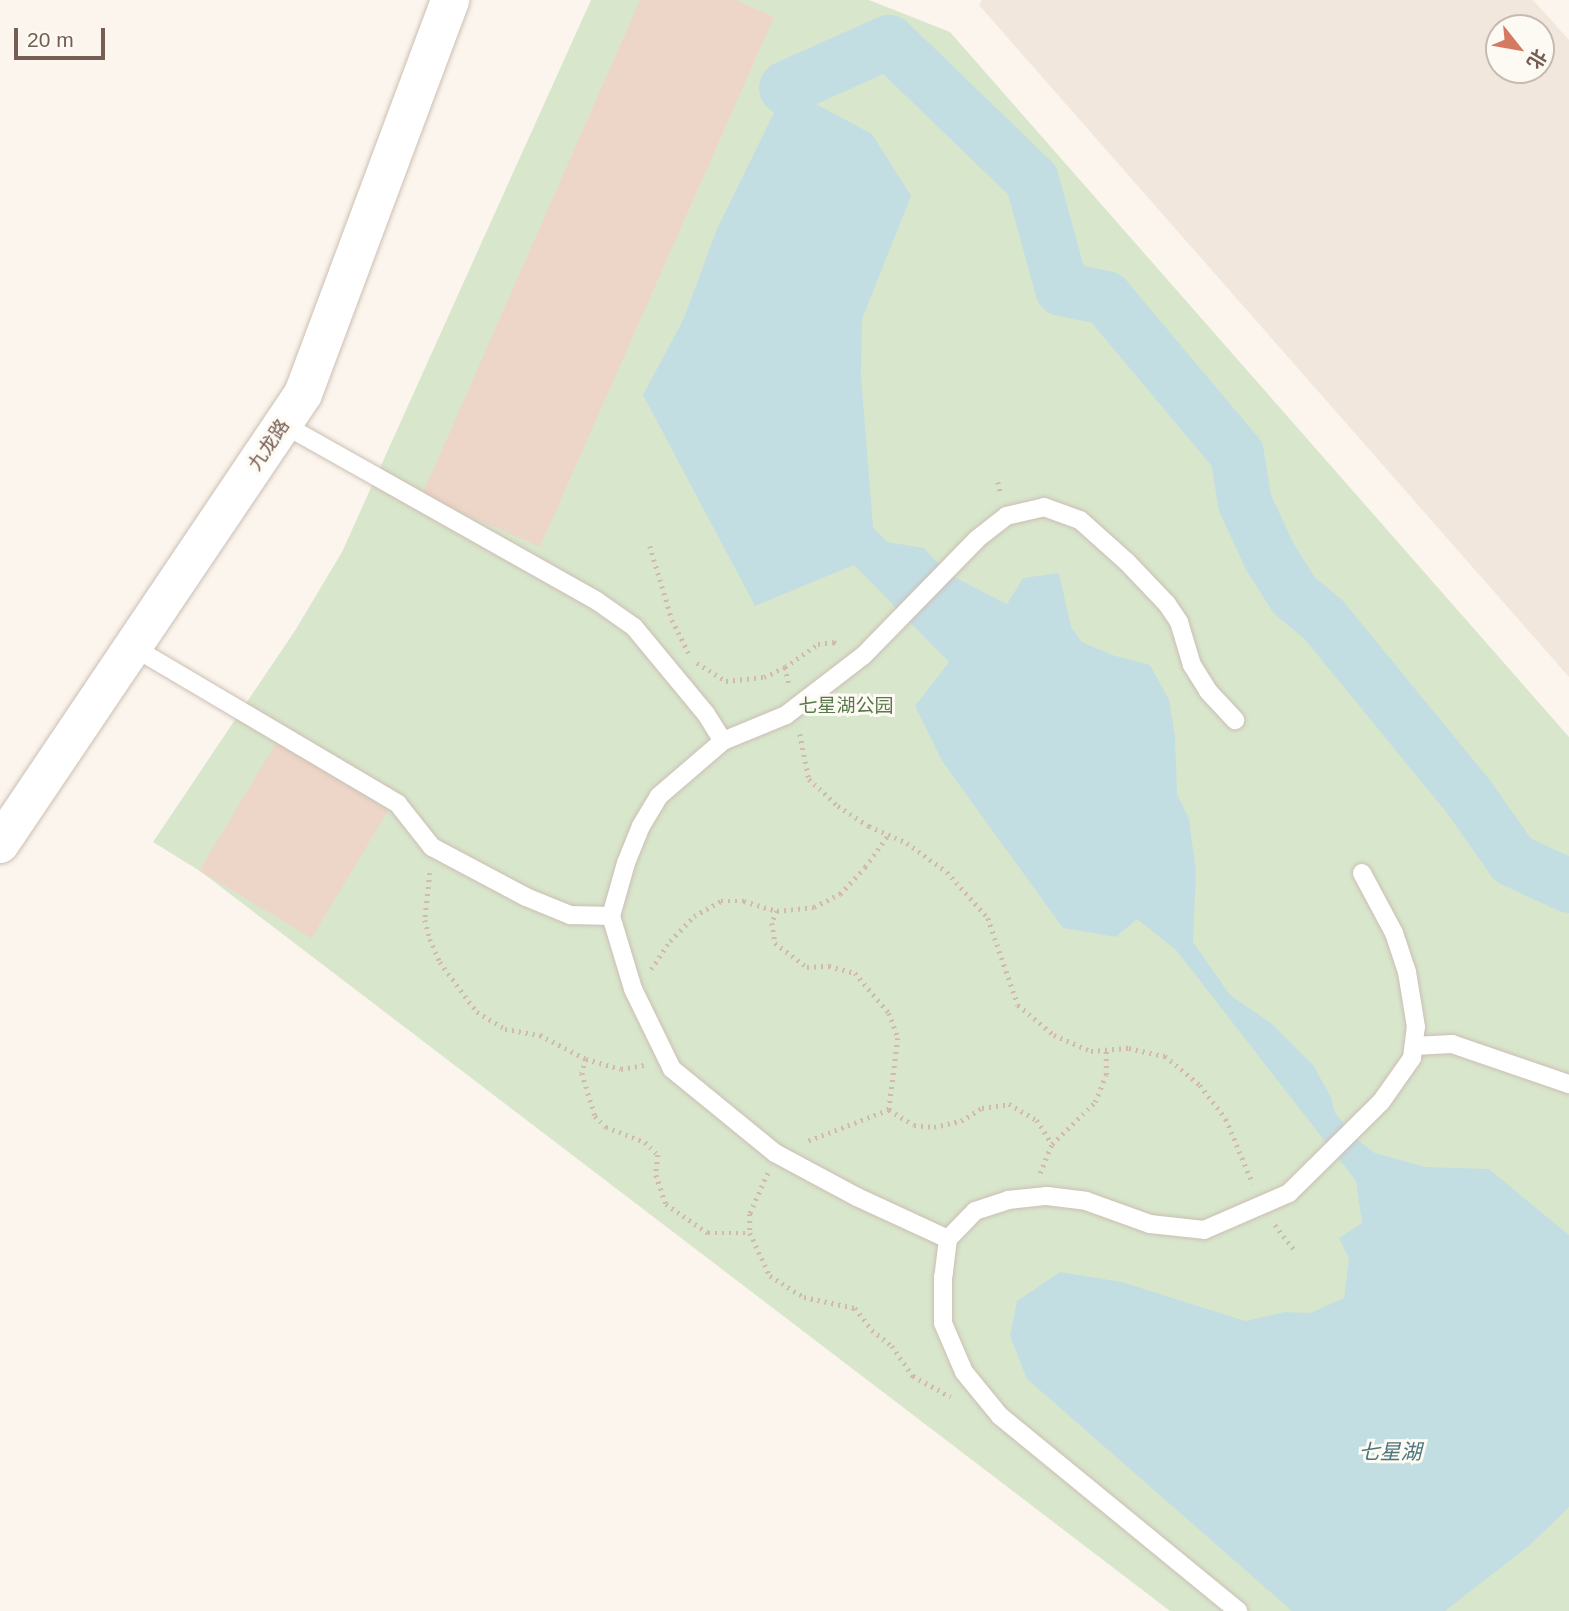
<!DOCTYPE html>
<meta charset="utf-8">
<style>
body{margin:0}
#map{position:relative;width:1569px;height:1611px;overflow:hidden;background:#fbf5ed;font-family:Arial,"Noto Sans SC",sans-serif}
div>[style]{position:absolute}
.residential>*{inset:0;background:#f2e7dc}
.green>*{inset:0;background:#d8e7cc}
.water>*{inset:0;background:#c3dee3}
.river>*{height:54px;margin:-27px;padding:0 27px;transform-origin:27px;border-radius:27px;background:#c3dee3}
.building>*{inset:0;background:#edd6c8;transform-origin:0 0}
.path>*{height:4.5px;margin-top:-2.25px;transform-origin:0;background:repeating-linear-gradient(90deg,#d2b9aa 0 2px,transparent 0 7px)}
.roads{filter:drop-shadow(0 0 2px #ccbeb3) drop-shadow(0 0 2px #ccbeb3)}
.lane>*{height:18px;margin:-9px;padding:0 9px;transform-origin:9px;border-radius:9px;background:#fff}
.secondary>*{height:38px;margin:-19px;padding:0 19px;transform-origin:19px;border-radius:19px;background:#fff}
span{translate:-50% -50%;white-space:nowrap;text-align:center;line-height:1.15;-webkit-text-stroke:6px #fdf9f3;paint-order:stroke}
.street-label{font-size:19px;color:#745d52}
.park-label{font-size:19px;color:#59784b}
.water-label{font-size:21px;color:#4b757d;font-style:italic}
.north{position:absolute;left:1485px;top:14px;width:70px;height:70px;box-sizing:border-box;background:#fdf9f3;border:2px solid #c6bbb3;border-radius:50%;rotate:121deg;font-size:19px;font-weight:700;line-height:28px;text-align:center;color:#745d52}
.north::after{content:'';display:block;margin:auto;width:24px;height:32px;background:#d57a62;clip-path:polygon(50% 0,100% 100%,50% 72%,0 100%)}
.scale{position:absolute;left:14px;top:28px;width:91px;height:32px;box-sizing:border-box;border:4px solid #745d52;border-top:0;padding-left:9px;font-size:21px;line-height:24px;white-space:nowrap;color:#745d52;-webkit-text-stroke:5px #fdf9f3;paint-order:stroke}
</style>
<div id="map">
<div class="residential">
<i style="clip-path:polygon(evenodd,982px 0,1533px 0,1569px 40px,1569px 677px,979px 5px,982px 0,1499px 28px,1541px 28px,1541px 70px,1499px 70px,1499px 28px)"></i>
</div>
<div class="green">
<i style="clip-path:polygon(591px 0,869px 0,950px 32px,1569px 737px,1569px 1611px,1170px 1611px,200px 871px,153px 842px,296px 629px,342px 552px)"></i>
</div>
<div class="water">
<i style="clip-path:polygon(786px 88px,872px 134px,911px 196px,862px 319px,861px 375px,873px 527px,887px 542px,924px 548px,948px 574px,1007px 604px,1023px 578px,1059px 573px,1071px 627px,1082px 642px,1112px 655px,1150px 665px,1169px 700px,1175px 736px,1177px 794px,1189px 819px,1196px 871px,1193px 942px,1230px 995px,1272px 1024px,1313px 1065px,1331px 1097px,1335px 1113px,1359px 1141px,1375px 1153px,1425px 1167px,1489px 1169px,1569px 1235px,1569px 1507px,1529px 1546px,1445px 1611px,1292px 1611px,1027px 1379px,1010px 1336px,1017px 1301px,1060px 1272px,1122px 1282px,1245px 1321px,1285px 1312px,1310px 1313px,1344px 1298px,1349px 1259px,1339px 1238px,1362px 1223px,1356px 1181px,1176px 950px,1137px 919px,1116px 937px,1063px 928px,942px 761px,915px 706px,949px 662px,854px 565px,755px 606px,643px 395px,684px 318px,717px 229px)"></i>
</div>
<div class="river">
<i style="left:786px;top:88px;width:113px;rotate:-24.1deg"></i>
<i style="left:889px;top:42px;width:199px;rotate:44deg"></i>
<i style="left:1032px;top:180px;width:113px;rotate:74.6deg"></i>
<i style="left:1062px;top:289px;width:45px;rotate:11.6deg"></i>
<i style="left:1106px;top:298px;width:204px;rotate:50deg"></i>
<i style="left:1237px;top:454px;width:50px;rotate:80.7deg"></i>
<i style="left:1245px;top:503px;width:60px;rotate:65.2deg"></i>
<i style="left:1270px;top:557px;width:45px;rotate:57.7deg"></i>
<i style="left:1294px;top:595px;width:38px;rotate:40deg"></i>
<i style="left:1323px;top:619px;width:229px;rotate:50.7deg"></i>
<i style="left:1468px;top:796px;width:78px;rotate:54.9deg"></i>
<i style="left:1513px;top:860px;width:62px;rotate:24.9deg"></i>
</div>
<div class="building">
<i style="clip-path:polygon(640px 0,736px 0,774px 17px,540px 547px,422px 495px)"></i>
<i style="left:276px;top:743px;width:131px;height:149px;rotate:31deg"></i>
</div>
<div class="path">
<i style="left:998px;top:482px;width:12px;rotate:76deg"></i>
<i style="left:650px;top:546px;width:77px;rotate:73.4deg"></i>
<i style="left:672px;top:620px;width:37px;rotate:63deg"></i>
<i style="left:697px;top:663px;width:34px;rotate:32deg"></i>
<i style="left:726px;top:681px;width:38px;rotate:-6deg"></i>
<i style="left:764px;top:677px;width:23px;rotate:-25deg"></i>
<i style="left:785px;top:667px;width:17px;rotate:77deg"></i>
<i style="left:785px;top:667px;width:40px;rotate:-34.9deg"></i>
<i style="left:818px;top:644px;width:16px;rotate:-7deg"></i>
<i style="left:834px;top:642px;width:7px;rotate:27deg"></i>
<i style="left:800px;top:734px;width:46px;rotate:78.7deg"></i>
<i style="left:809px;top:779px;width:40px;rotate:43deg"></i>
<i style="left:838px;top:806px;width:37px;rotate:33deg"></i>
<i style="left:869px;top:826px;width:42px;rotate:24.1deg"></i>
<i style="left:907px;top:843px;width:49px;rotate:35.9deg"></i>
<i style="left:947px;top:872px;width:62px;rotate:48.3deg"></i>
<i style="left:988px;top:918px;width:92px;rotate:71deg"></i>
<i style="left:1018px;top:1005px;width:47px;rotate:39.8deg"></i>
<i style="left:1054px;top:1035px;width:40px;rotate:23.4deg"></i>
<i style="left:1091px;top:1051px;width:38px;rotate:-5deg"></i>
<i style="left:1129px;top:1048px;width:37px;rotate:13deg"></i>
<i style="left:1165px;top:1056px;width:45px;rotate:39.6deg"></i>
<i style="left:1200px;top:1085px;width:43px;rotate:52.6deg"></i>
<i style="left:1226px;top:1119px;width:70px;rotate:67.4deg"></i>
<i style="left:430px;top:873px;width:47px;rotate:96.1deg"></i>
<i style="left:425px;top:920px;width:20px;rotate:75deg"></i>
<i style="left:430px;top:939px;width:25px;rotate:67deg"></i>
<i style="left:440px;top:962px;width:62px;rotate:53.5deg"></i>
<i style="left:477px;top:1012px;width:33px;rotate:31deg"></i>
<i style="left:505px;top:1029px;width:36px;rotate:10deg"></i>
<i style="left:540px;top:1035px;width:52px;rotate:27.6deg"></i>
<i style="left:586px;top:1059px;width:36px;rotate:16deg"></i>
<i style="left:621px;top:1069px;width:23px;rotate:-10deg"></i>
<i style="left:777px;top:911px;width:13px;rotate:113deg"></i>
<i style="left:772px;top:923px;width:20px;rotate:81deg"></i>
<i style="left:775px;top:943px;width:40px;rotate:37deg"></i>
<i style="left:807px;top:967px;width:22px;rotate:-3deg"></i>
<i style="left:829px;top:966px;width:27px;rotate:15deg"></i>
<i style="left:855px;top:973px;width:52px;rotate:49.6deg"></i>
<i style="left:889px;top:1013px;width:27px;rotate:70deg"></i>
<i style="left:898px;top:1038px;width:73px;rotate:97.1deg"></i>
<i style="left:889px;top:1110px;width:89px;rotate:158.9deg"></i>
<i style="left:651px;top:969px;width:34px;rotate:-56deg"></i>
<i style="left:670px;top:941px;width:35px;rotate:-46deg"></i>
<i style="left:694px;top:916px;width:31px;rotate:-29deg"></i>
<i style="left:721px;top:901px;width:23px"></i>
<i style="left:744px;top:901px;width:34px;rotate:17deg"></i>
<i style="left:777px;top:911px;width:37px;rotate:-6deg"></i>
<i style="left:814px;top:907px;width:29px;rotate:-27deg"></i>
<i style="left:840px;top:894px;width:37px;rotate:-47deg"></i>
<i style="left:865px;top:867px;width:39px;rotate:-54deg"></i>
<i style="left:586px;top:1059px;width:15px;rotate:106deg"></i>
<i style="left:582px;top:1073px;width:45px;rotate:73.2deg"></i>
<i style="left:595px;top:1116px;width:16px;rotate:45deg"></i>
<i style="left:606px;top:1127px;width:42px;rotate:21deg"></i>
<i style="left:645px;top:1142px;width:18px;rotate:45deg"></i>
<i style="left:658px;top:1155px;width:20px;rotate:96deg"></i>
<i style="left:656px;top:1175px;width:31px;rotate:71deg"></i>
<i style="left:666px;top:1204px;width:51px;rotate:34.6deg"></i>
<i style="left:708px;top:1233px;width:42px"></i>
<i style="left:889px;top:1110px;width:29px;rotate:31deg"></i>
<i style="left:914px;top:1125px;width:20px;rotate:6deg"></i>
<i style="left:934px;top:1127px;width:28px;rotate:-13deg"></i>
<i style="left:961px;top:1121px;width:25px;rotate:-32deg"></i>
<i style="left:982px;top:1108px;width:27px;rotate:-8deg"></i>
<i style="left:1009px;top:1104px;width:32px;rotate:30deg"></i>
<i style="left:1037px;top:1120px;width:28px;rotate:58deg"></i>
<i style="left:768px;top:1173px;width:45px;rotate:113.7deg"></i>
<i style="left:750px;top:1214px;width:19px;rotate:90deg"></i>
<i style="left:750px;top:1233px;width:47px;rotate:65.1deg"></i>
<i style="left:770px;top:1276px;width:40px;rotate:32deg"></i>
<i style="left:804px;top:1297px;width:52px;rotate:12.2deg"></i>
<i style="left:855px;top:1308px;width:28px;rotate:52deg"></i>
<i style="left:872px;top:1330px;width:26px;rotate:39deg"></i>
<i style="left:892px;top:1346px;width:37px;rotate:55deg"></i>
<i style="left:913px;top:1376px;width:43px;rotate:28.9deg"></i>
<i style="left:1040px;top:1173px;width:31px;rotate:-68deg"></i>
<i style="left:1052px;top:1144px;width:60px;rotate:-44.3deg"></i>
<i style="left:1095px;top:1102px;width:29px;rotate:-68deg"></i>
<i style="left:1106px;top:1075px;width:25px;rotate:-90deg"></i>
<i style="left:1275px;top:1225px;width:34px;rotate:52deg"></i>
</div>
<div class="roads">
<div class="lane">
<i style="left:283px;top:424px;width:360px;rotate:29.4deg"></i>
<i style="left:597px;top:601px;width:45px;rotate:35.1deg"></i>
<i style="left:634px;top:627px;width:113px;rotate:50.4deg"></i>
<i style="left:706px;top:714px;width:32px;rotate:58deg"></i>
<i style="left:723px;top:741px;width:68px;rotate:-22.4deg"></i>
<i style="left:786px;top:715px;width:97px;rotate:-37.5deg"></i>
<i style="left:863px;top:656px;width:163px;rotate:-45.7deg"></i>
<i style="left:977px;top:539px;width:37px;rotate:-38deg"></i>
<i style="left:1006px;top:516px;width:39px;rotate:-13deg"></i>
<i style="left:1044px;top:507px;width:38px;rotate:20deg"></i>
<i style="left:1080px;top:520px;width:63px;rotate:41.8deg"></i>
<i style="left:1127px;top:562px;width:58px;rotate:46.4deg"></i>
<i style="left:1167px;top:604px;width:22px;rotate:56deg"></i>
<i style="left:1179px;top:622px;width:45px;rotate:73.2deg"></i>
<i style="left:1192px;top:665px;width:31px;rotate:58deg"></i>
<i style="left:1208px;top:691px;width:40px;rotate:47deg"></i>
<i style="left:133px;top:647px;width:308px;rotate:30.6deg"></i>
<i style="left:398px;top:804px;width:55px;rotate:51.7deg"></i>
<i style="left:432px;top:847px;width:106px;rotate:28deg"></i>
<i style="left:526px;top:897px;width:48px;rotate:22.2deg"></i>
<i style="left:570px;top:915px;width:41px;rotate:1.4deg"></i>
<i style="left:611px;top:916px;width:76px;rotate:73.2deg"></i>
<i style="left:633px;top:989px;width:89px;rotate:64deg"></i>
<i style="left:672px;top:1069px;width:133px;rotate:39.2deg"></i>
<i style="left:775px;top:1153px;width:93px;rotate:28.2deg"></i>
<i style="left:857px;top:1197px;width:100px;rotate:24.8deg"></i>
<i style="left:948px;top:1239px;width:38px;rotate:97deg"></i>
<i style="left:943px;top:1277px;width:46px;rotate:90deg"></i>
<i style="left:943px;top:1323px;width:53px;rotate:66.8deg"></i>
<i style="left:964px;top:1372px;width:57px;rotate:50.7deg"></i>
<i style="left:1000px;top:1416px;width:308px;rotate:39.3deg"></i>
<i style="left:611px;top:916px;width:55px;rotate:-74.2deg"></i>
<i style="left:626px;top:863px;width:40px;rotate:-68deg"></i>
<i style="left:641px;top:826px;width:35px;rotate:-59deg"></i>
<i style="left:659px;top:796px;width:84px;rotate:-40.7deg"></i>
<i style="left:1414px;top:1046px;width:38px;rotate:-3deg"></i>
<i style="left:1452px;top:1044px;width:124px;rotate:18.9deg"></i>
<i style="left:948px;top:1239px;width:39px;rotate:-46deg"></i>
<i style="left:975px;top:1211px;width:35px;rotate:-18deg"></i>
<i style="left:1008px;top:1200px;width:39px;rotate:-6deg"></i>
<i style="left:1047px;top:1196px;width:39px;rotate:7deg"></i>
<i style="left:1086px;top:1201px;width:68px;rotate:19.8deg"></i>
<i style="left:1150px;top:1224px;width:54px;rotate:6.3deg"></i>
<i style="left:1204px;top:1230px;width:93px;rotate:-23.5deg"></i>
<i style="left:1289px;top:1193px;width:129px;rotate:-44.7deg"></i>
<i style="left:1381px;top:1102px;width:54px;rotate:-54.8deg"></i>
<i style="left:1412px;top:1058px;width:31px;rotate:-83deg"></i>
<i style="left:1416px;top:1027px;width:56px;rotate:-99.3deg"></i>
<i style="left:1407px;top:972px;width:41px;rotate:-108.4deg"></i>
<i style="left:1394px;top:933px;width:68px;rotate:-118.1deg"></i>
</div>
<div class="secondary">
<i style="left:0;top:844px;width:543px;rotate:-56.05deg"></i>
<i style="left:303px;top:394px;width:421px;rotate:-69.5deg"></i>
</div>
</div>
<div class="street-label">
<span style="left:269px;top:445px;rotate:-56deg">九龙路</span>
</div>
<div class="park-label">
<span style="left:846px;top:706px">七星湖公园</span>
</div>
<div class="water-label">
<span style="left:1390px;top:1452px">七星湖</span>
</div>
<div class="north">北</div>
<div class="scale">20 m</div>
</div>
